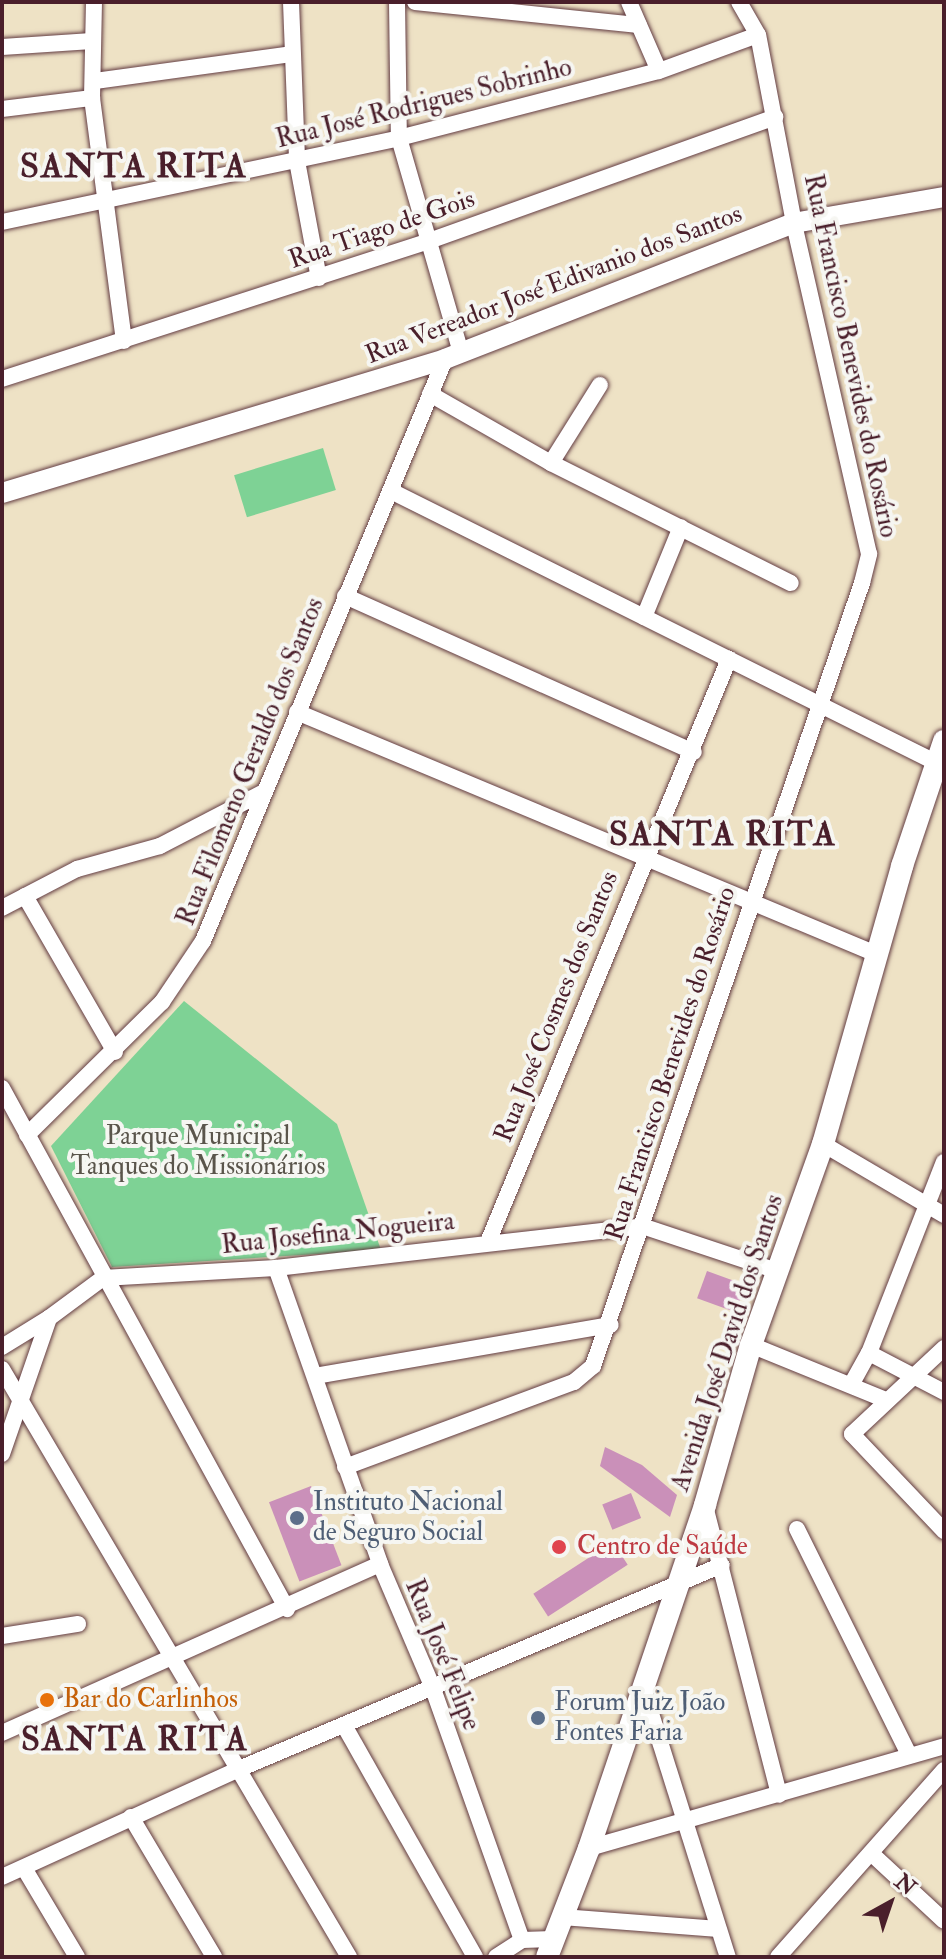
<!DOCTYPE html>
<meta charset="utf-8">
<style>
body{margin:0}
#map{position:relative;width:946px;height:1959px;overflow:hidden;background:#eee2c5;font-family:"IM FELL Double Pica",serif}
div>[style]{position:absolute}
.green>*{inset:0;background:#7ed295;transform-origin:0 0}
.building>*{inset:0;background:#ca90b9;transform-origin:0 0}
.roads{filter:drop-shadow(0 0 2px #633c42) drop-shadow(0 0 2px #633c42)}
.minor>*{height:16px;margin:-8px;padding:0 8px;transform-origin:8px;border-radius:8px;background:#fff}
.tertiary>*{height:20px;margin:-10px;padding:0 10px;transform-origin:10px;border-radius:10px;background:#fff}
.secondary>*{height:22px;margin:-11px;padding:0 11px;transform-origin:11px;border-radius:11px;background:#fff}
.dots>*{width:22px;height:22px;translate:-50% -50%;box-sizing:border-box;border:4px solid #f6f6f2;border-radius:50%}
span{translate:-50% -50%;white-space:nowrap;text-align:center;line-height:1.15;-webkit-text-stroke:8px #f6f6f2;paint-order:stroke}
.street-label{font-size:26px;color:#4a1f2b}
.park-label{font-size:26px;color:#5a554b}
.service-label{font-size:26px;color:#4e5e75}
.left{translate:0 -50%;text-align:left}
.health-label{font-size:26px;color:#be3a42}
.food-label{font-size:26px;color:#c56008}
.district-label{font-size:34px;color:#4a1f2b;font-weight:700;letter-spacing:2px}
.frame{position:absolute;inset:0;border:4px solid #4a1f2b;pointer-events:none}
.north{position:absolute;left:850px;top:1863px;width:80px;height:80px;-webkit-text-stroke:6px #f6f6f2;paint-order:stroke;rotate:40deg;font-size:22px;font-weight:700;line-height:32px;text-align:center;color:#4a1f2b}
.north::after{content:'';display:block;margin:auto;width:28px;height:36px;background:#4a1f2b;clip-path:polygon(50% 0,100% 100%,50% 72%,0 100%)}
</style>
<div id="map">
<div class="green">
<i style="left:323px;top:448px;width:44px;height:93px;rotate:73deg"></i>
<i style="clip-path:polygon(184px 1001px,337px 1124px,381px 1250px,112px 1267px,51px 1146px)"></i>
</div>
<div class="building">
<i style="left:707px;top:1271px;width:41px;height:29px;rotate:20deg"></i>
<i style="clip-path:polygon(605px 1447px,642px 1465px,677px 1495px,670px 1517px,600px 1466px)"></i>
<i style="left:311px;top:1486px;width:85px;height:45px;rotate:69deg"></i>
<i style="left:631px;top:1493px;width:27px;height:31px;rotate:68deg"></i>
<i style="left:613px;top:1542px;width:27px;height:95px;rotate:57deg"></i>
</div>
<div class="roads">
<div class="minor">
<i style="left:94px;top:2px;width:96px;rotate:91.2deg"></i>
<i style="left:92px;top:98px;width:245px;rotate:82.5deg"></i>
<i style="left:291px;top:2px;width:159px;rotate:87.8deg"></i>
<i style="left:297px;top:161px;width:119px;rotate:79.4deg"></i>
<i style="left:397px;top:2px;width:136px;rotate:89.2deg"></i>
<i style="left:399px;top:138px;width:220px;rotate:73.9deg"></i>
<i style="left:415px;top:2px;width:225px;rotate:5.9deg"></i>
<i style="left:629px;top:2px;width:75px;rotate:66.5deg"></i>
<i style="left:2px;top:47px;width:90px;rotate:-3.8deg"></i>
<i style="left:95px;top:81px;width:198px;rotate:-7.8deg"></i>
<i style="left:2px;top:109px;width:91px;rotate:-7deg"></i>
<i style="left:2px;top:222px;width:406px;rotate:-11.9deg"></i>
<i style="left:399px;top:138px;width:268px;rotate:-14.5deg"></i>
<i style="left:659px;top:71px;width:105px;rotate:-20deg"></i>
<i style="left:2px;top:379px;width:449px;rotate:-17.9deg"></i>
<i style="left:429px;top:241px;width:368px;rotate:-19.7deg"></i>
<i style="left:430px;top:394px;width:139px;rotate:29.7deg"></i>
<i style="left:551px;top:463px;width:268px;rotate:26.6deg"></i>
<i style="left:551px;top:463px;width:92px;rotate:-57.9deg"></i>
<i style="left:391px;top:491px;width:610px;rotate:26.48deg"></i>
<i style="left:345px;top:596px;width:382px;rotate:24.1deg"></i>
<i style="left:644px;top:617px;width:97px;rotate:-67.7deg"></i>
<i style="left:297px;top:712px;width:628px;rotate:22.68deg"></i>
<i style="left:25px;top:896px;width:180px;rotate:60deg"></i>
<i style="left:2px;top:908px;width:85px;rotate:-27.5deg"></i>
<i style="left:77px;top:869px;width:86px;rotate:-15.5deg"></i>
<i style="left:160px;top:846px;width:117px;rotate:-27.4deg"></i>
<i style="left:2px;top:1088px;width:594px;rotate:61.32deg"></i>
<i style="left:27px;top:1135px;width:190px;rotate:-44.6deg"></i>
<i style="left:162px;top:1002px;width:73px;rotate:-56.1deg"></i>
<i style="left:203px;top:941px;width:630px;rotate:-67.42deg"></i>
<i style="left:823px;top:1144px;width:140px;rotate:30.4deg"></i>
<i style="left:488px;top:1242px;width:631px;rotate:-67.54deg"></i>
<i style="left:276px;top:1268px;width:314px;rotate:70.6deg"></i>
<i style="left:380px;top:1564px;width:133px;rotate:66.9deg"></i>
<i style="left:432px;top:1686px;width:269px;rotate:70.5deg"></i>
<i style="left:522px;top:1940px;width:31px;rotate:-2deg"></i>
<i style="left:751px;top:1345px;width:146px;rotate:22.2deg"></i>
<i style="left:2px;top:1347px;width:55px;rotate:-31.7deg"></i>
<i style="left:944px;top:1348px;width:126px;rotate:136.9deg"></i>
<i style="left:852px;top:1434px;width:134px;rotate:46.5deg"></i>
<i style="left:869px;top:1353px;width:85px;rotate:27.5deg"></i>
<i style="left:2px;top:1369px;width:683px;rotate:59.45deg"></i>
<i style="left:315px;top:1376px;width:300px;rotate:-9.8deg"></i>
<i style="left:851px;top:1385px;width:37px;rotate:-61deg"></i>
<i style="left:869px;top:1353px;width:205px;rotate:-68.6deg"></i>
<i style="left:2px;top:1454px;width:144px;rotate:-70.9deg"></i>
<i style="left:49px;top:1318px;width:67px;rotate:-36.5deg"></i>
<i style="left:103px;top:1278px;width:173px;rotate:-3.3deg"></i>
<i style="left:276px;top:1268px;width:368px;rotate:-6.5deg"></i>
<i style="left:642px;top:1226px;width:145px;rotate:18.4deg"></i>
<i style="left:345px;top:1467px;width:244px;rotate:-20.4deg"></i>
<i style="left:574px;top:1382px;width:25px;rotate:-40deg"></i>
<i style="left:593px;top:1366px;width:828px;rotate:-71.04deg"></i>
<i style="left:862px;top:583px;width:30px;rotate:-76deg"></i>
<i style="left:869px;top:554px;width:339px;rotate:-102.8deg"></i>
<i style="left:794px;top:223px;width:191px;rotate:-100.8deg"></i>
<i style="left:758px;top:35px;width:38px;rotate:-120deg"></i>
<i style="left:705px;top:1506px;width:298px;rotate:75.6deg"></i>
<i style="left:797px;top:1529px;width:252px;rotate:63.6deg"></i>
<i style="left:2px;top:1636px;width:77px;rotate:-9deg"></i>
<i style="left:643px;top:1688px;width:282px;rotate:72.5deg"></i>
<i style="left:345px;top:1727px;width:264px;rotate:60.5deg"></i>
<i style="left:2px;top:1733px;width:414px;rotate:-24.1deg"></i>
<i style="left:131px;top:1817px;width:163px;rotate:59.3deg"></i>
<i style="left:589px;top:1848px;width:369px;rotate:-16deg"></i>
<i style="left:872px;top:1854px;width:98px;rotate:42.9deg"></i>
<i style="left:24px;top:1868px;width:104px;rotate:59.2deg"></i>
<i style="left:2px;top:1877px;width:260px;rotate:-24.5deg"></i>
<i style="left:239px;top:1769px;width:524px;rotate:-22.9deg"></i>
<i style="left:562px;top:1917px;width:157px;rotate:4.4deg"></i>
<i style="left:496px;top:1957px;width:31px;rotate:-33deg"></i>
<i style="left:778px;top:1957px;width:250px;rotate:-48.4deg"></i>
</div>
<div class="tertiary">
<i style="left:2px;top:493px;width:463px;rotate:-16.8deg"></i>
<i style="left:445px;top:359px;width:375px;rotate:-21.3deg"></i>
<i style="left:794px;top:223px;width:152px;rotate:-9.8deg"></i>
</div>
<div class="secondary">
<i style="left:547px;top:1957px;width:117px;rotate:-68.9deg"></i>
<i style="left:589px;top:1848px;width:362px;rotate:-71.3deg"></i>
<i style="left:705px;top:1505px;width:166px;rotate:-74deg"></i>
<i style="left:751px;top:1345px;width:214px;rotate:-70.3deg"></i>
<i style="left:823px;top:1144px;width:289px;rotate:-74.1deg"></i>
<i style="left:902px;top:866px;width:132px;rotate:-71.4deg"></i>
</div>
</div>
<div class="dots">
<i style="left:297px;top:1518px;background:#5c6f8a"></i>
<i style="left:559px;top:1547px;background:#e0444e"></i>
<i style="left:47px;top:1700px;background:#e8710a"></i>
<i style="left:538px;top:1718px;background:#5c6f8a"></i>
</div>
<div class="street-label">
<span style="left:424px;top:104px;rotate:-14deg">Rua José Rodrigues Sobrinho</span>
<span style="left:382px;top:230px;rotate:-19deg">Rua Tiago de Gois</span>
<span style="left:554px;top:285px;rotate:-21deg">Rua Vereador José Edivanio dos Santos</span>
<span style="left:850px;top:356px;rotate:78deg">Rua Francisco Benevides do Rosário</span>
<span style="left:251px;top:762px;rotate:-68deg">Rua Filomeno Geraldo dos Santos</span>
<span style="left:557px;top:1007px;rotate:-68deg">Rua José Cosmes dos Santos</span>
<span style="left:671px;top:1064px;rotate:-72deg">Rua Francisco Benevides do Rosário</span>
<span style="left:338px;top:1234px;rotate:-6deg">Rua Josefina Nogueira</span>
<span style="left:728px;top:1343px;rotate:-72deg">Avenida José David dos Santos</span>
<span style="left:442px;top:1655px;rotate:68deg">Rua José Felipe</span>
</div>
<div class="park-label">
<span style="left:198px;top:1152px">Parque Municipal<br>Tanques do Missionários</span>
</div>
<div class="service-label">
<span class="left" style="left:313px;top:1518px">Instituto Nacional<br>de Seguro Social</span>
<span class="left" style="left:554px;top:1718px">Forum Juiz João<br>Fontes Faria</span>
</div>
<div class="health-label">
<span class="left" style="left:577px;top:1547px">Centro de Saúde</span>
</div>
<div class="food-label">
<span class="left" style="left:63px;top:1700px">Bar do Carlinhos</span>
</div>
<div class="district-label">
<span style="left:134px;top:167px">SANTA RITA</span>
<span style="left:723px;top:835px">SANTA RITA</span>
<span style="left:135px;top:1740px">SANTA RITA</span>
</div>
<div class="frame"></div>
<div class="north">N</div>
</div>
